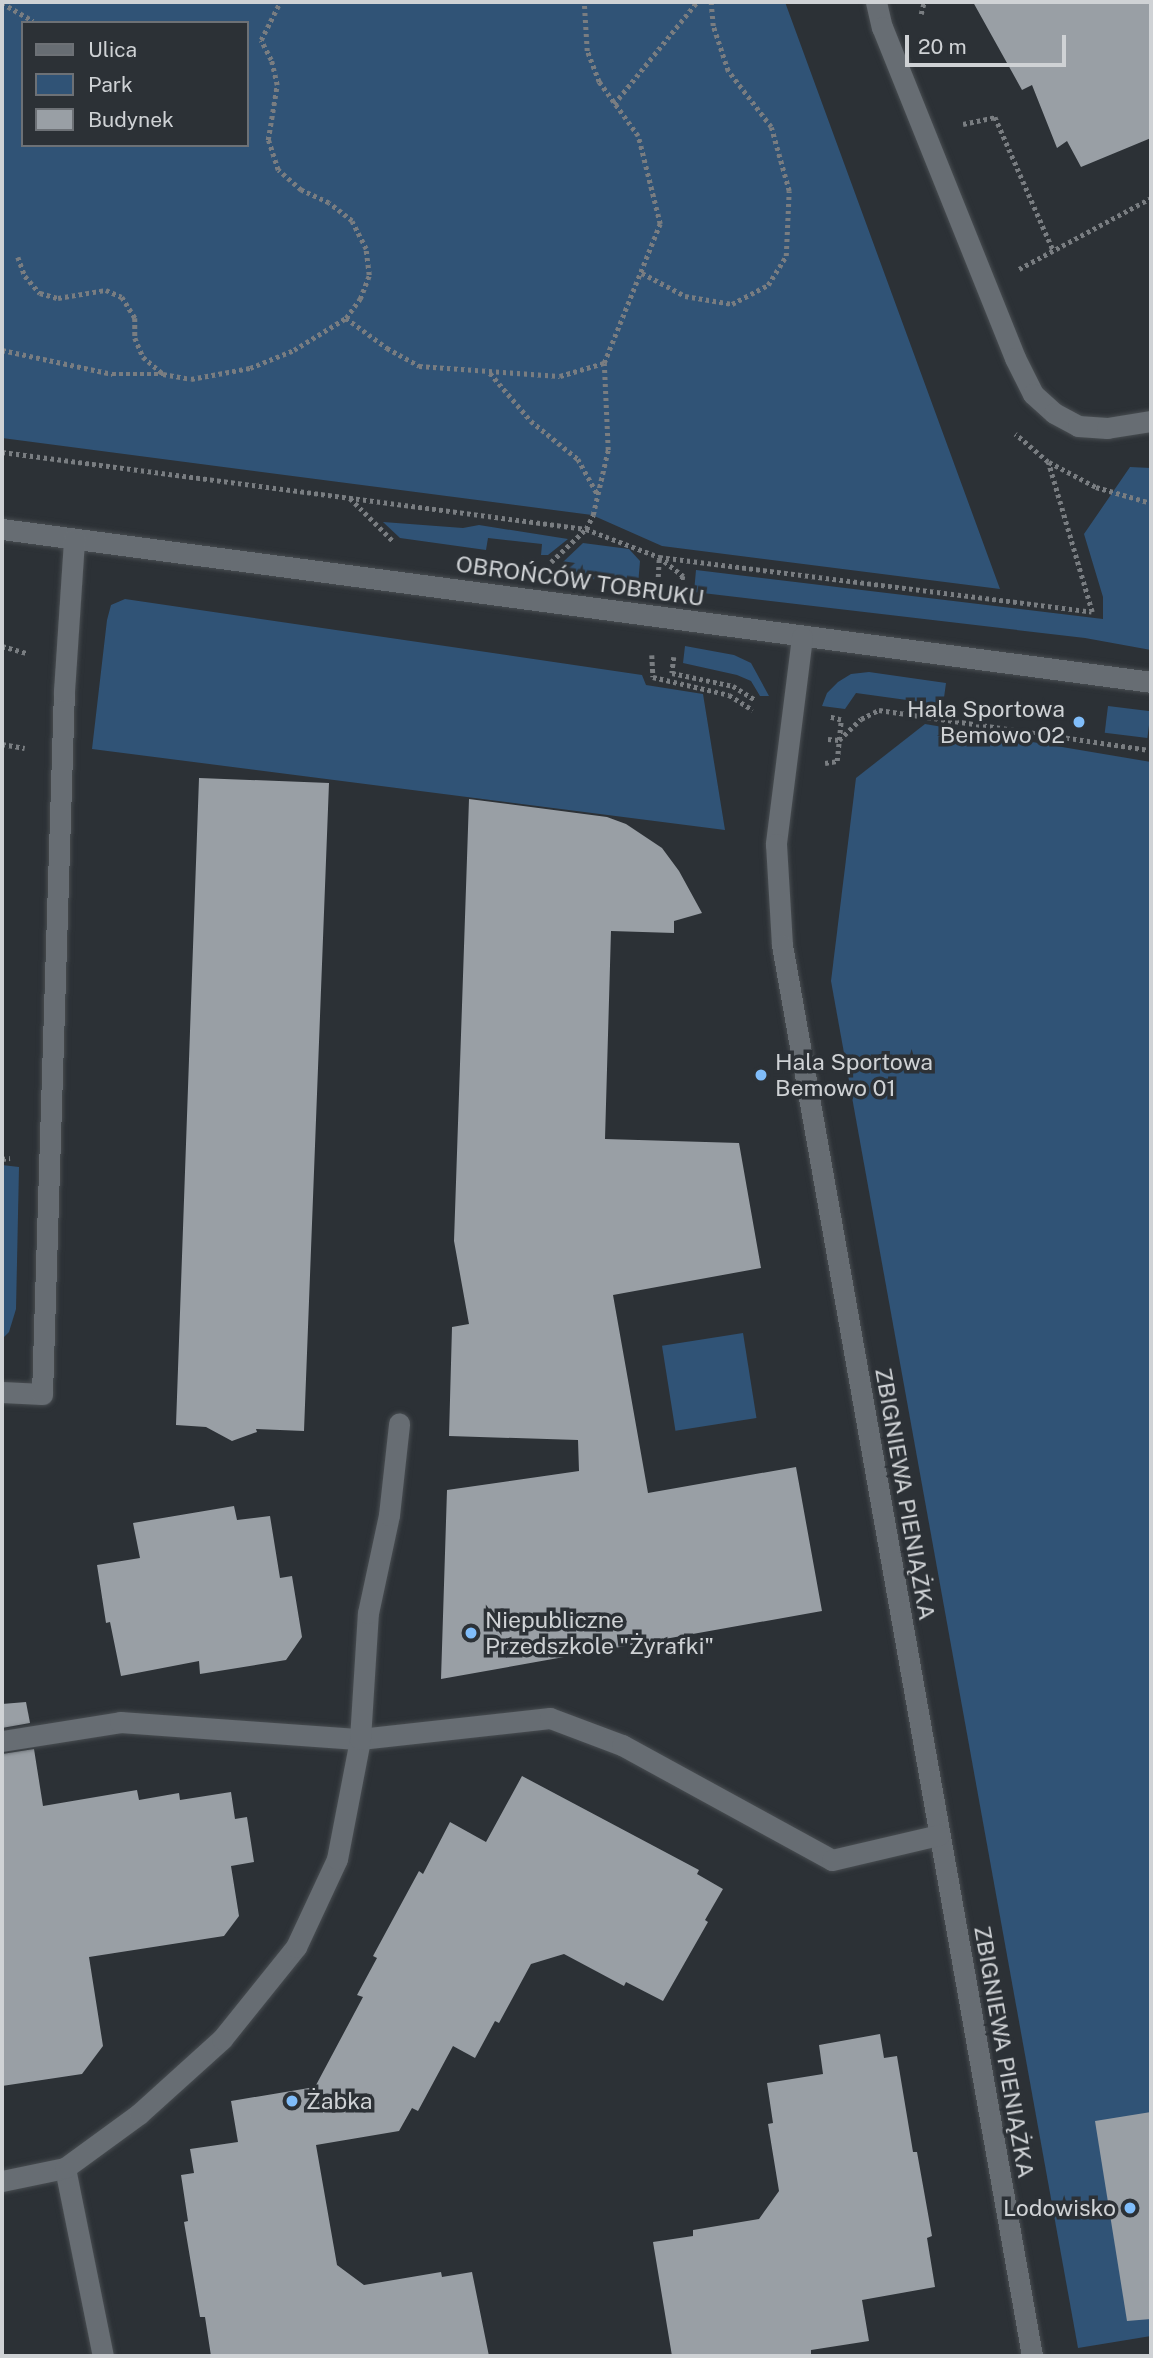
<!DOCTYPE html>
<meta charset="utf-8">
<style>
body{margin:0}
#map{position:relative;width:1153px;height:2358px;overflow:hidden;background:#2c3136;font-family:"Public Sans",sans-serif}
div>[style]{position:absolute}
.green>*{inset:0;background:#305376;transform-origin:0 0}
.building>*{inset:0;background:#999fa5}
.path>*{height:4.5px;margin-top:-2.25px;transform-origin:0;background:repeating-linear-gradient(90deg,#797d81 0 3.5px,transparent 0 7px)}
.roads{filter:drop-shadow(0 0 2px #484d51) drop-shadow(0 0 2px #484d51)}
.minor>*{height:21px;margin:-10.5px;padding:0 10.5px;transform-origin:10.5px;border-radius:10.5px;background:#676d73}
.dots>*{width:19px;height:19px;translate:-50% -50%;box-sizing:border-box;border:4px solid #2c3136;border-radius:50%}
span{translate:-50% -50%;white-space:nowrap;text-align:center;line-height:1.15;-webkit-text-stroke:7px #2c3136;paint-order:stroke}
.street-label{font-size:23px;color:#cfd2d5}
.poi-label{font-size:23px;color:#cfd2d5}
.right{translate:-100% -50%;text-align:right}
.left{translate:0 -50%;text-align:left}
.frame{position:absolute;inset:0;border:4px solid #cfd2d5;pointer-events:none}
.legend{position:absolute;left:21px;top:21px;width:228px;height:126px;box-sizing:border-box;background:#2c3136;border:2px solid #6d7176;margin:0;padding:9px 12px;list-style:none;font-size:21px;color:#cfd2d5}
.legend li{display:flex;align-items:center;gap:14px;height:35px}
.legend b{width:35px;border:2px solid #6d7176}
.scale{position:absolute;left:905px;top:35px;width:161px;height:32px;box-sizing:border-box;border:4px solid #cfd2d5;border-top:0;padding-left:9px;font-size:21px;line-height:24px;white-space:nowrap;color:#cfd2d5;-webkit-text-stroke:5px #2c3136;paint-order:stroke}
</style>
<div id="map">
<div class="green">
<i style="clip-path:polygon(evenodd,2px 2px,785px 2px,1000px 589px,662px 546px,592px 515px,2px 438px,2px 2px,23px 23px,247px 23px,247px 145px,23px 145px,23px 23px)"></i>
<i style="clip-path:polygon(1130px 467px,1151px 468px,1151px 650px,1085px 638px,694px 592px,696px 570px,1103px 619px,1103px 597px,1084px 534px)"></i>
<i style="clip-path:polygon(383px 522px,463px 528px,479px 525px,568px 539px,548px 555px,541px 555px,542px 544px,488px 538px,486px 550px,400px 538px)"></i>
<i style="clip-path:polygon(583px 543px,629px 549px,640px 561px,638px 585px,562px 575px,563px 562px)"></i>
<i style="clip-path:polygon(125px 599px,642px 675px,646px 685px,703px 694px,725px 830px,92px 749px,107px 620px,111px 605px)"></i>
<i style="clip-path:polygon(685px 646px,734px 655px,751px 663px,769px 696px,760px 696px,751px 681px,737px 675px,683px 663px)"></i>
<i style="clip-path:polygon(869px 672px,946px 683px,943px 705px,856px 693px,845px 709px,822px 706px,827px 693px,838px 682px,851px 674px)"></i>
<i style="left:1108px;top:706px;width:43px;height:27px;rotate:7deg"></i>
<i style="clip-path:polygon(925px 724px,1151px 762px,1151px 2336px,1078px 2348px,831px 981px,856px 778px)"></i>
<i style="clip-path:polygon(2px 1165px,19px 1167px,16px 1309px,9px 1332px,2px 1339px)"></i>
<i style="left:743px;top:1333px;width:86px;height:82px;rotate:81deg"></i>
</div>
<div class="building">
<i style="clip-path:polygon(973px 2px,1151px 2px,1151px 138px,1081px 167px,1067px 141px,1057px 148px,1032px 85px,1022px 90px)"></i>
<i style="clip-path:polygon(199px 778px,329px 783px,304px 1431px,256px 1429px,257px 1432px,232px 1441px,206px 1427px,176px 1425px)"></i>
<i style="clip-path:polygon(469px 799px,607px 817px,626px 824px,662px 848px,679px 871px,702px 913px,674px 921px,674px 933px,611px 931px,605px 1139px,739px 1143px,761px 1268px,613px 1295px,648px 1493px,796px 1467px,822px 1611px,441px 1679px,447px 1490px,579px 1471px,578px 1440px,449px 1436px,452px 1327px,469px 1324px,454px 1241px)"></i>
<i style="clip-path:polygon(234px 1506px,237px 1520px,270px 1516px,280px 1578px,292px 1576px,302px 1637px,286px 1660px,200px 1674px,199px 1661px,121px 1676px,110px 1622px,106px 1623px,97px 1565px,140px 1558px,133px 1523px)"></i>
<i style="clip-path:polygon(26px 1702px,30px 1723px,2px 1728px,2px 1704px)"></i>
<i style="clip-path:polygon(34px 1749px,43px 1806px,137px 1790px,139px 1800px,179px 1793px,180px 1800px,231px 1792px,235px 1819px,247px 1817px,254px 1862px,231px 1866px,239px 1916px,224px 1936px,89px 1957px,103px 2046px,82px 2074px,2px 2086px,2px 1754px)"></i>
<i style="clip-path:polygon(522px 1776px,699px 1870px,697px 1874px,723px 1889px,705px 1920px,708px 1922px,663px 2001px,626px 1982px,624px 1986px,564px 1954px,531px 1964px,499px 2023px,495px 2021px,475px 2058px,453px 2046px,418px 2111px,412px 2108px,399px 2131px,316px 2145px,337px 2265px,364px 2285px,441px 2272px,442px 2277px,472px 2272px,489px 2356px,211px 2356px,205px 2317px,200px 2317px,184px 2222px,188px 2221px,181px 2175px,194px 2173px,190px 2149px,238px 2142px,231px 2101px,315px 2087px,363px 1997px,357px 1995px,377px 1958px,373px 1956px,419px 1871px,423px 1874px,450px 1822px,486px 1842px)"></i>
<i style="clip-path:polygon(880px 2034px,884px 2058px,897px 2056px,913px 2152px,917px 2152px,932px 2236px,927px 2238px,935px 2287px,862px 2300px,869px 2341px,811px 2350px,811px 2356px,672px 2356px,653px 2242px,693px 2236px,693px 2230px,759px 2219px,779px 2191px,768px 2124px,773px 2123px,767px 2083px,823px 2074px,819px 2045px)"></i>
<i style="clip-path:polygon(1151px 2112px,1151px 2319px,1127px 2321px,1095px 2121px)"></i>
</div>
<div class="path">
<i style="left:2px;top:3px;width:36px;rotate:30deg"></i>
<i style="left:921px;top:14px;width:12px;rotate:-76deg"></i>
<i style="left:614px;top:104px;width:132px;rotate:-50.9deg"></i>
<i style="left:963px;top:124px;width:33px;rotate:-12deg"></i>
<i style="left:995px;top:117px;width:145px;rotate:66.4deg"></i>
<i style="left:18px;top:257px;width:20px;rotate:70deg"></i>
<i style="left:25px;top:276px;width:23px;rotate:49deg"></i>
<i style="left:40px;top:293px;width:19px;rotate:16deg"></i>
<i style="left:58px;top:298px;width:49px;rotate:-9.5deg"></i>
<i style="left:106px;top:290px;width:17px;rotate:24deg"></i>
<i style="left:122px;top:297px;width:25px;rotate:58deg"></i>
<i style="left:135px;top:318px;width:20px;rotate:90deg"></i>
<i style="left:135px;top:338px;width:21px;rotate:67deg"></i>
<i style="left:143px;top:357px;width:26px;rotate:40deg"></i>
<i style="left:163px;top:374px;width:28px;rotate:10deg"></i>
<i style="left:191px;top:379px;width:60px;rotate:-10.6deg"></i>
<i style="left:250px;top:368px;width:48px;rotate:-22.2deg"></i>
<i style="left:294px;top:350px;width:61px;rotate:-31.6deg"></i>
<i style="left:346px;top:318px;width:24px;rotate:-54deg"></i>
<i style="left:360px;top:299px;width:26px;rotate:-69deg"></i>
<i style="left:369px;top:275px;width:26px;rotate:-97deg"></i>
<i style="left:366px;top:249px;width:31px;rotate:-117deg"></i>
<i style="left:352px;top:221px;width:29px;rotate:-142deg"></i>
<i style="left:329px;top:203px;width:31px;rotate:-155deg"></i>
<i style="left:301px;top:190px;width:30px;rotate:-139deg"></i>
<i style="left:278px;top:170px;width:32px;rotate:-108deg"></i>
<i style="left:268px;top:140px;width:56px;rotate:-80.7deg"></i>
<i style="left:277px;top:85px;width:26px;rotate:-103deg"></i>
<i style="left:271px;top:60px;width:22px;rotate:-117deg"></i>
<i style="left:261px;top:40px;width:42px;rotate:-63.4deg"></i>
<i style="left:1019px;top:269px;width:150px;rotate:-28.3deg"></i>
<i style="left:642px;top:273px;width:49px;rotate:28.1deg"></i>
<i style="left:685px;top:296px;width:48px;rotate:9.7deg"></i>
<i style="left:732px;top:304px;width:41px;rotate:-27.8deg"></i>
<i style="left:768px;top:285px;width:34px;rotate:-58deg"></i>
<i style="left:786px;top:256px;width:65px;rotate:-87.4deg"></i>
<i style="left:789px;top:191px;width:66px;rotate:-105.7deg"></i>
<i style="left:771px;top:127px;width:71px;rotate:-127.5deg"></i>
<i style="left:728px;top:71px;width:47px;rotate:-108.4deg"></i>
<i style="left:713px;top:26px;width:24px;rotate:-95deg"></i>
<i style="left:346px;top:318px;width:51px;rotate:36.2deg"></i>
<i style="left:387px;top:348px;width:37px;rotate:29deg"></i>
<i style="left:419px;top:366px;width:141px;rotate:4.1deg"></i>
<i style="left:560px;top:376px;width:46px;rotate:-16.5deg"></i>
<i style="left:2px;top:350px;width:113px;rotate:12.3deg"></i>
<i style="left:112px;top:374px;width:51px"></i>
<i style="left:490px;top:373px;width:63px;rotate:49.5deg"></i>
<i style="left:531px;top:421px;width:60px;rotate:39deg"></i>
<i style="left:578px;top:459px;width:39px;rotate:61deg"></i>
<i style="left:2px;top:452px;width:589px;rotate:7.51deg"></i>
<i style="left:586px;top:529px;width:78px;rotate:21deg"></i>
<i style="left:659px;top:557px;width:31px;rotate:38deg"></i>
<i style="left:683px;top:576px;width:6px;rotate:99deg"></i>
<i style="left:1049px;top:462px;width:53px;rotate:28deg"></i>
<i style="left:1096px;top:487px;width:57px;rotate:16.2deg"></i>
<i style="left:350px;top:498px;width:61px;rotate:45deg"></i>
<i style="left:551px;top:562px;width:48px;rotate:-43.3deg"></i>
<i style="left:586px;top:529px;width:16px;rotate:-63deg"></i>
<i style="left:593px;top:515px;width:67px;rotate:-77deg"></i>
<i style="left:608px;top:450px;width:87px;rotate:-92.6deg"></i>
<i style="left:604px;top:363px;width:150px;rotate:-68.1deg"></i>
<i style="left:660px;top:224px;width:91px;rotate:-104deg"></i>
<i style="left:638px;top:136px;width:67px;rotate:-125.8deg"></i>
<i style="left:599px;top:82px;width:33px;rotate:-111deg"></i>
<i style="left:587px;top:51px;width:49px;rotate:-93.5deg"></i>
<i style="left:658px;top:577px;width:20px;rotate:-87deg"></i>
<i style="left:659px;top:557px;width:436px;rotate:7.2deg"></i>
<i style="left:1092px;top:612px;width:156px;rotate:-106.3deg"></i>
<i style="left:1048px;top:462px;width:43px;rotate:-139.7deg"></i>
<i style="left:2px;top:646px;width:26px;rotate:16deg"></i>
<i style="left:652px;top:655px;width:22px;rotate:87deg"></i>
<i style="left:653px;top:677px;width:78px;rotate:13.3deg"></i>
<i style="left:729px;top:695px;width:28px;rotate:32deg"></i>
<i style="left:674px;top:657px;width:16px;rotate:97deg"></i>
<i style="left:672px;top:673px;width:62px;rotate:12deg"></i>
<i style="left:733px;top:686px;width:25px;rotate:32deg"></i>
<i style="left:828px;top:739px;width:11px;rotate:5deg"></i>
<i style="left:839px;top:740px;width:30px;rotate:-44deg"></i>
<i style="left:861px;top:719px;width:20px;rotate:-27deg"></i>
<i style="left:879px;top:710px;width:275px;rotate:8.4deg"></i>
<i style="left:2px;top:744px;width:23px;rotate:10deg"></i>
<i style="left:825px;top:763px;width:12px;rotate:-9deg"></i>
<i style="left:837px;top:761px;width:41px;rotate:-84.4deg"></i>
<i style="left:841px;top:720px;width:11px;rotate:-165deg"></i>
<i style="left:2px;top:1159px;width:8px;rotate:-7deg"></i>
</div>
<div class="roads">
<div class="minor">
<i style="left:876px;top:2px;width:26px;rotate:77deg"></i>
<i style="left:882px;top:27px;width:357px;rotate:68.1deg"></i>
<i style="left:1015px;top:358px;width:40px;rotate:63.4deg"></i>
<i style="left:1033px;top:394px;width:28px;rotate:42deg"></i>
<i style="left:1054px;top:413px;width:27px;rotate:28deg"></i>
<i style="left:1078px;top:426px;width:29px;rotate:4deg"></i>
<i style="left:1107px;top:428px;width:45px;rotate:-9deg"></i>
<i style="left:2px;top:529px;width:1159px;rotate:7.58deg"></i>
<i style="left:802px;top:637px;width:209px;rotate:97.2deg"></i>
<i style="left:776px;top:844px;width:101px;rotate:86.6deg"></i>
<i style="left:782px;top:945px;width:1433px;rotate:79.95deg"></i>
<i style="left:2px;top:1392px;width:40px;rotate:2.9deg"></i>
<i style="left:42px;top:1394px;width:703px;rotate:-88.21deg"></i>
<i style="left:64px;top:691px;width:152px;rotate:-86.2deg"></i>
<i style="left:2px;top:1741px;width:120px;rotate:-9.1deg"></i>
<i style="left:120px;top:1722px;width:241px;rotate:4.1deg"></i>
<i style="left:360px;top:1739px;width:191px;rotate:-6.3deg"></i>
<i style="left:550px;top:1718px;width:77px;rotate:20.6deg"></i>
<i style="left:622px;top:1745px;width:239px;rotate:28.7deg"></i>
<i style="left:832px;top:1860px;width:110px;rotate:-13.2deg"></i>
<i style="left:65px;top:2168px;width:192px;rotate:78.6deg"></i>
<i style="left:2px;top:2181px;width:64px;rotate:-11.7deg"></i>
<i style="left:65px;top:2168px;width:92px;rotate:-36.1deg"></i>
<i style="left:139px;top:2114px;width:112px;rotate:-42.1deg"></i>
<i style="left:222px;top:2039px;width:118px;rotate:-51.2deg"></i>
<i style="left:296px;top:1947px;width:97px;rotate:-65deg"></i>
<i style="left:337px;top:1859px;width:122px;rotate:-79.1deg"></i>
<i style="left:360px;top:1739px;width:126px;rotate:-86.4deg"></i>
<i style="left:368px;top:1613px;width:100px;rotate:-77.9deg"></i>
<i style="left:389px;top:1515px;width:92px;rotate:-83.7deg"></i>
</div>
</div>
<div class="dots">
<i style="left:1079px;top:722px;background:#80bdfa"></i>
<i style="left:761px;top:1075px;background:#80bdfa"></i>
<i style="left:471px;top:1633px;background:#80bdfa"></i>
<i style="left:292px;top:2101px;background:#80bdfa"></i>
<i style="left:1130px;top:2208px;background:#80bdfa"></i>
</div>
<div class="street-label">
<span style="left:580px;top:581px;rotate:8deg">OBROŃCÓW TOBRUKU</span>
<span style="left:905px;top:1494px;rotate:80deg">ZBIGNIEWA PIENIĄŻKA</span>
<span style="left:1004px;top:2052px;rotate:80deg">ZBIGNIEWA PIENIĄŻKA</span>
</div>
<div class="poi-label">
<span class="right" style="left:1065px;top:722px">Hala Sportowa<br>Bemowo 02</span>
<span class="left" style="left:775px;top:1075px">Hala Sportowa<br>Bemowo 01</span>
<span class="left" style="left:485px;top:1633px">Niepubliczne<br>Przedszkole "Żyrafki"</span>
<span class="left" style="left:306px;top:2101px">Żabka</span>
<span class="right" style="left:1116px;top:2208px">Lodowisko</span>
</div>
<div class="frame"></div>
<ul class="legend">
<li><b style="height:9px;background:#676d73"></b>Ulica</li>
<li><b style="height:19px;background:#305376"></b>Park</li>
<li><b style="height:19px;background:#999fa5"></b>Budynek</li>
</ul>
<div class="scale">20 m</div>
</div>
